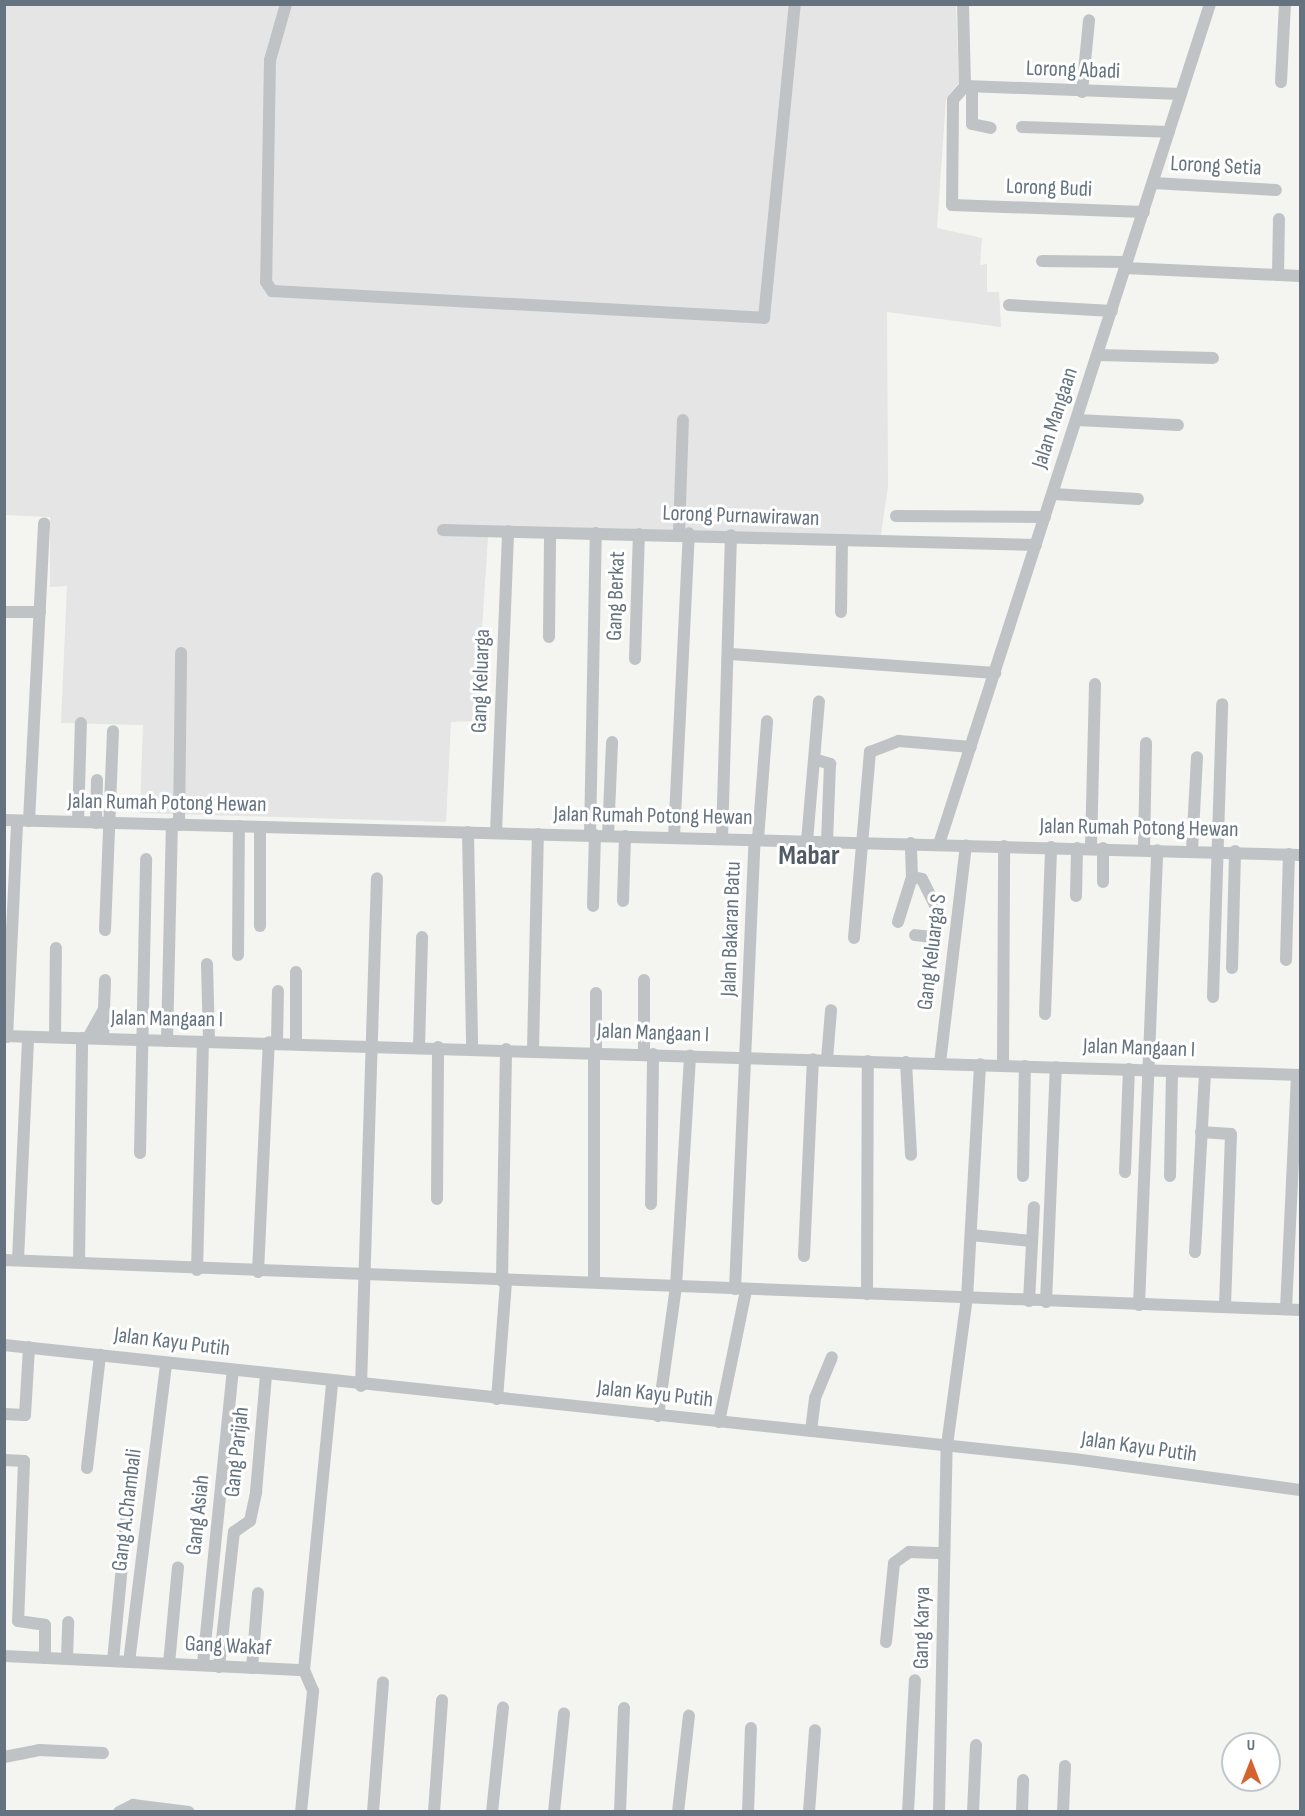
<!DOCTYPE html>
<style>
body{margin:0}
#map{position:relative;width:1305px;height:1816px;overflow:hidden;background:#f4f4f0;font-family:"Sofia Sans Condensed",sans-serif}
div>[style]{position:absolute}
.built>*{inset:0;background:#e4e5e4}
.minor>*{height:12px;margin:-6px;padding:0 6px;transform-origin:6px;border-radius:6px;background:#bfc3c6}
span{translate:-50% -50%;white-space:nowrap;text-align:center;line-height:1.15;-webkit-text-stroke:6px #fff;paint-order:stroke}
.street-label{font-size:22px;color:#65727f}
.district-label{font-size:28px;color:#525b65;font-weight:700}
.frame{position:absolute;inset:0;border:6px solid #65727f;pointer-events:none}
.north{position:absolute;left:1221px;top:1732px;width:60px;height:60px;box-sizing:border-box;background:#fff;border:2px solid #c1c7cc;border-radius:50%;rotate:0deg;font-size:16px;font-weight:700;line-height:24px;text-align:center;color:#65727f}
.north::after{content:'';display:block;margin:auto;width:21px;height:27px;background:#d5622f;clip-path:polygon(50% 0,100% 100%,50% 72%,0 100%)}
</style>
<div id="map">
<div class="built">
<i style="clip-path:polygon(5px 5px,956px 5px,959px 82px,946px 99px,937px 228px,982px 238px,980px 265px,987px 264px,987px 292px,999px 292px,1001px 327px,887px 312px,888px 487px,879px 547px,488px 537px,476px 721px,451px 722px,446px 822px,140px 813px,143px 725px,61px 723px,67px 586px,50px 587px,50px 517px,5px 515px)"></i>
</div>
<div class="minor">
<i style="left:286px;top:4px;width:58px;rotate:105.9deg"></i>
<i style="left:270px;top:60px;width:222px;rotate:91deg"></i>
<i style="left:266px;top:282px;width:11px;rotate:56deg"></i>
<i style="left:272px;top:291px;width:493px;rotate:3.1deg"></i>
<i style="left:764px;top:318px;width:316px;rotate:-84.4deg"></i>
<i style="left:963px;top:4px;width:82px;rotate:88.6deg"></i>
<i style="left:1281px;top:82px;width:78px;rotate:-87.1deg"></i>
<i style="left:965px;top:86px;width:18px;rotate:131deg"></i>
<i style="left:953px;top:100px;width:105px;rotate:90.5deg"></i>
<i style="left:952px;top:205px;width:192px;rotate:2.1deg"></i>
<i style="left:965px;top:86px;width:216px;rotate:2.1deg"></i>
<i style="left:972px;top:88px;width:36px;rotate:90deg"></i>
<i style="left:972px;top:124px;width:19px;rotate:12deg"></i>
<i style="left:1082px;top:92px;width:72px;rotate:-84.4deg"></i>
<i style="left:1022px;top:127px;width:147px;rotate:1.9deg"></i>
<i style="left:1153px;top:183px;width:123px;rotate:3.3deg"></i>
<i style="left:1042px;top:261px;width:85px;rotate:0.7deg"></i>
<i style="left:1125px;top:268px;width:175px;rotate:2.6deg"></i>
<i style="left:1278px;top:275px;width:56px;rotate:-89deg"></i>
<i style="left:1009px;top:305px;width:103px;rotate:3.3deg"></i>
<i style="left:1098px;top:355px;width:115px;rotate:1.5deg"></i>
<i style="left:1077px;top:420px;width:101px;rotate:2.8deg"></i>
<i style="left:1053px;top:494px;width:85px;rotate:3.4deg"></i>
<i style="left:896px;top:516px;width:149px;rotate:0.4deg"></i>
<i style="left:443px;top:530px;width:593px;rotate:1.45deg"></i>
<i style="left:679px;top:533px;width:113px;rotate:-88deg"></i>
<i style="left:4px;top:612px;width:36px"></i>
<i style="left:841px;top:612px;width:71px;rotate:-89.2deg"></i>
<i style="left:549px;top:637px;width:104px;rotate:-89.4deg"></i>
<i style="left:731px;top:654px;width:265px;rotate:4.1deg"></i>
<i style="left:635px;top:659px;width:125px;rotate:-88.2deg"></i>
<i style="left:817px;top:760px;width:14px;rotate:17deg"></i>
<i style="left:830px;top:764px;width:77px;rotate:92.2deg"></i>
<i style="left:4px;top:820px;width:1296px;rotate:1.55deg"></i>
<i style="left:29px;top:821px;width:298px;rotate:-87.1deg"></i>
<i style="left:78px;top:822px;width:99px;rotate:-88.3deg"></i>
<i style="left:96px;top:823px;width:43px;rotate:-88.7deg"></i>
<i style="left:179px;top:825px;width:172px;rotate:-89.3deg"></i>
<i style="left:468px;top:832px;width:216px;rotate:88.9deg"></i>
<i style="left:496px;top:833px;width:302px;rotate:-87.7deg"></i>
<i style="left:590px;top:835px;width:302px;rotate:-88.9deg"></i>
<i style="left:608px;top:835px;width:93px;rotate:-87.5deg"></i>
<i style="left:674px;top:837px;width:304px;rotate:-87.2deg"></i>
<i style="left:722px;top:838px;width:303px;rotate:-88.3deg"></i>
<i style="left:758px;top:839px;width:118px;rotate:-85.6deg"></i>
<i style="left:807px;top:841px;width:140px;rotate:-85.1deg"></i>
<i style="left:939px;top:844px;width:883px;rotate:-72.12deg"></i>
<i style="left:1091px;top:848px;width:164px;rotate:-88.6deg"></i>
<i style="left:1144px;top:849px;width:106px;rotate:-88.9deg"></i>
<i style="left:1192px;top:850px;width:93px;rotate:-86.9deg"></i>
<i style="left:912px;top:877px;width:10px;rotate:11deg"></i>
<i style="left:922px;top:879px;width:40px;rotate:63.4deg"></i>
<i style="left:940px;top:915px;width:23px;rotate:108deg"></i>
<i style="left:933px;top:937px;width:18px;rotate:-174deg"></i>
<i style="left:1103px;top:882px;width:34px;rotate:-90deg"></i>
<i style="left:1076px;top:896px;width:48px;rotate:-88.8deg"></i>
<i style="left:623px;top:901px;width:65px;rotate:-88.2deg"></i>
<i style="left:593px;top:906px;width:71px;rotate:-88.4deg"></i>
<i style="left:898px;top:922px;width:47px;rotate:-72.7deg"></i>
<i style="left:912px;top:877px;width:34px;rotate:-92deg"></i>
<i style="left:260px;top:926px;width:99px;rotate:-90deg"></i>
<i style="left:105px;top:930px;width:199px;rotate:-87.7deg"></i>
<i style="left:854px;top:938px;width:187px;rotate:-85.1deg"></i>
<i style="left:870px;top:752px;width:31px;rotate:-21deg"></i>
<i style="left:899px;top:741px;width:72px;rotate:4.8deg"></i>
<i style="left:238px;top:955px;width:129px;rotate:-89.6deg"></i>
<i style="left:1286px;top:960px;width:106px;rotate:-88.4deg"></i>
<i style="left:207px;top:964px;width:77px;rotate:88.5deg"></i>
<i style="left:1232px;top:968px;width:117px;rotate:-88.5deg"></i>
<i style="left:296px;top:972px;width:71px;rotate:90deg"></i>
<i style="left:596px;top:993px;width:59px;rotate:90deg"></i>
<i style="left:1213px;top:997px;width:293px;rotate:-88.2deg"></i>
<i style="left:1045px;top:1014px;width:167px;rotate:-87.9deg"></i>
<i style="left:4px;top:1036px;width:1297px;rotate:1.72deg"></i>
<i style="left:7px;top:1037px;width:216px;rotate:-87.3deg"></i>
<i style="left:55px;top:1037px;width:89px;rotate:-89.4deg"></i>
<i style="left:88px;top:1038px;width:33px;rotate:-61deg"></i>
<i style="left:103px;top:1038px;width:58px;rotate:-88deg"></i>
<i style="left:167px;top:1041px;width:217px;rotate:-88.7deg"></i>
<i style="left:277px;top:1042px;width:51px;rotate:-88.9deg"></i>
<i style="left:419px;top:1047px;width:110px;rotate:-88.4deg"></i>
<i style="left:533px;top:1050px;width:216px;rotate:-88.7deg"></i>
<i style="left:594px;top:1052px;width:230px;rotate:90deg"></i>
<i style="left:644px;top:1054px;width:74px;rotate:-90deg"></i>
<i style="left:827px;top:1059px;width:49px;rotate:-85.3deg"></i>
<i style="left:906px;top:1062px;width:93px;rotate:86.9deg"></i>
<i style="left:940px;top:1063px;width:219px;rotate:-83.2deg"></i>
<i style="left:1003px;top:1065px;width:219px;rotate:-89.7deg"></i>
<i style="left:1201px;top:1132px;width:30px;rotate:4deg"></i>
<i style="left:1231px;top:1134px;width:173px;rotate:92deg"></i>
<i style="left:140px;top:1153px;width:294px;rotate:-88.8deg"></i>
<i style="left:1125px;top:1172px;width:103px;rotate:-87.8deg"></i>
<i style="left:1023px;top:1176px;width:110px;rotate:-89deg"></i>
<i style="left:1170px;top:1176px;width:105px;rotate:-88.9deg"></i>
<i style="left:437px;top:1199px;width:152px;rotate:-89.6deg"></i>
<i style="left:651px;top:1204px;width:150px;rotate:-89.2deg"></i>
<i style="left:971px;top:1235px;width:61px;rotate:5.6deg"></i>
<i style="left:1195px;top:1252px;width:180px;rotate:-86.8deg"></i>
<i style="left:804px;top:1256px;width:197px;rotate:-87.4deg"></i>
<i style="left:4px;top:1260px;width:1297px;rotate:2.21deg"></i>
<i style="left:18px;top:1260px;width:223px;rotate:-87.4deg"></i>
<i style="left:79px;top:1262px;width:224px;rotate:-89.2deg"></i>
<i style="left:197px;top:1270px;width:228px;rotate:-88.5deg"></i>
<i style="left:258px;top:1272px;width:230px;rotate:-87.3deg"></i>
<i style="left:502px;top:1281px;width:232px;rotate:-89deg"></i>
<i style="left:735px;top:1289px;width:450px;rotate:-87.5deg"></i>
<i style="left:867px;top:1294px;width:233px;rotate:-89.8deg"></i>
<i style="left:1029px;top:1301px;width:94px;rotate:-87deg"></i>
<i style="left:1046px;top:1302px;width:235px;rotate:-87.6deg"></i>
<i style="left:1139px;top:1305px;width:455px;rotate:-87.7deg"></i>
<i style="left:1286px;top:1309px;width:234px;rotate:-87.3deg"></i>
<i style="left:4px;top:1345px;width:1076px;rotate:6.08deg"></i>
<i style="left:1074px;top:1459px;width:228px;rotate:7.8deg"></i>
<i style="left:361px;top:1386px;width:508px;rotate:-88.2deg"></i>
<i style="left:497px;top:1399px;width:118px;rotate:-85.6deg"></i>
<i style="left:4px;top:1414px;width:21px;rotate:3deg"></i>
<i style="left:25px;top:1415px;width:68px;rotate:-86.6deg"></i>
<i style="left:658px;top:1416px;width:131px;rotate:-82.1deg"></i>
<i style="left:676px;top:1286px;width:231px;rotate:-86.5deg"></i>
<i style="left:719px;top:1422px;width:135px;rotate:-78.4deg"></i>
<i style="left:811px;top:1431px;width:33px;rotate:-83deg"></i>
<i style="left:815px;top:1398px;width:44px;rotate:-67.5deg"></i>
<i style="left:4px;top:1460px;width:20px;rotate:3deg"></i>
<i style="left:24px;top:1461px;width:160px;rotate:92.1deg"></i>
<i style="left:18px;top:1621px;width:27px;rotate:8deg"></i>
<i style="left:45px;top:1625px;width:33px;rotate:90deg"></i>
<i style="left:87px;top:1468px;width:114px;rotate:-83.4deg"></i>
<i style="left:886px;top:1642px;width:79px;rotate:-84.2deg"></i>
<i style="left:894px;top:1563px;width:19px;rotate:-36deg"></i>
<i style="left:909px;top:1552px;width:35px;rotate:2deg"></i>
<i style="left:4px;top:1656px;width:300px;rotate:2.7deg"></i>
<i style="left:67px;top:1658px;width:36px;rotate:-88deg"></i>
<i style="left:113px;top:1661px;width:170px;rotate:-84.6deg"></i>
<i style="left:129px;top:1662px;width:301px;rotate:-82.9deg"></i>
<i style="left:169px;top:1664px;width:97px;rotate:-84.7deg"></i>
<i style="left:203px;top:1664px;width:295px;rotate:-84.2deg"></i>
<i style="left:219px;top:1667px;width:136px;rotate:-83.7deg"></i>
<i style="left:234px;top:1532px;width:19px;rotate:-35deg"></i>
<i style="left:250px;top:1521px;width:30px;rotate:-78deg"></i>
<i style="left:256px;top:1492px;width:117px;rotate:-85.1deg"></i>
<i style="left:252px;top:1668px;width:75px;rotate:-85.4deg"></i>
<i style="left:304px;top:1670px;width:288px;rotate:-84.4deg"></i>
<i style="left:4px;top:1757px;width:36px;rotate:-11deg"></i>
<i style="left:39px;top:1750px;width:64px;rotate:2.7deg"></i>
<i style="left:119px;top:1812px;width:16px;rotate:-27deg"></i>
<i style="left:133px;top:1805px;width:56px;rotate:7.1deg"></i>
<i style="left:301px;top:1812px;width:122px;rotate:-84.3deg"></i>
<i style="left:313px;top:1691px;width:23px;rotate:-113deg"></i>
<i style="left:373px;top:1812px;width:130px;rotate:-85.6deg"></i>
<i style="left:434px;top:1812px;width:112px;rotate:-85.9deg"></i>
<i style="left:492px;top:1812px;width:105px;rotate:-84deg"></i>
<i style="left:554px;top:1812px;width:99px;rotate:-84.2deg"></i>
<i style="left:620px;top:1812px;width:104px;rotate:-87.8deg"></i>
<i style="left:678px;top:1812px;width:97px;rotate:-83.5deg"></i>
<i style="left:748px;top:1812px;width:84px;rotate:-88deg"></i>
<i style="left:809px;top:1812px;width:82px;rotate:-85.8deg"></i>
<i style="left:908px;top:1812px;width:132px;rotate:-87deg"></i>
<i style="left:939px;top:1812px;width:367px;rotate:-88.8deg"></i>
<i style="left:947px;top:1445px;width:148px;rotate:-82.3deg"></i>
<i style="left:967px;top:1298px;width:234px;rotate:-86.8deg"></i>
<i style="left:973px;top:1812px;width:67px;rotate:-87.4deg"></i>
<i style="left:1022px;top:1812px;width:32px;rotate:-88deg"></i>
<i style="left:1063px;top:1812px;width:46px;rotate:-87.5deg"></i>
</div>
<div class="street-label">
<span style="left:1073px;top:70px;rotate:2deg">Lorong Abadi</span>
<span style="left:1216px;top:166px;rotate:3deg">Lorong Setia</span>
<span style="left:1049px;top:188px;rotate:2deg">Lorong Budi</span>
<span style="left:1055px;top:418px;rotate:-72deg">Jalan Mangaan</span>
<span style="left:741px;top:516px;rotate:2deg">Lorong Purnawirawan</span>
<span style="left:616px;top:596px;rotate:-88deg">Gang Berkat</span>
<span style="left:481px;top:681px;rotate:-88deg">Gang Keluarga</span>
<span style="left:167px;top:803px;rotate:1deg">Jalan Rumah Potong Hewan</span>
<span style="left:653px;top:816px;rotate:1deg">Jalan Rumah Potong Hewan</span>
<span style="left:1139px;top:828px;rotate:1deg">Jalan Rumah Potong Hewan</span>
<span style="left:731px;top:929px;rotate:-88deg">Jalan Bakaran Batu</span>
<span style="left:932px;top:952px;rotate:-83deg">Gang Keluarga S</span>
<span style="left:167px;top:1019px;rotate:1deg">Jalan Mangaan I</span>
<span style="left:653px;top:1033px;rotate:2deg">Jalan Mangaan I</span>
<span style="left:1139px;top:1048px;rotate:2deg">Jalan Mangaan I</span>
<span style="left:172px;top:1342px;rotate:7deg">Jalan Kayu Putih</span>
<span style="left:655px;top:1394px;rotate:6deg">Jalan Kayu Putih</span>
<span style="left:1139px;top:1447px;rotate:8deg">Jalan Kayu Putih</span>
<span style="left:237px;top:1452px;rotate:-84deg">Gang Parijah</span>
<span style="left:127px;top:1510px;rotate:-83deg">Gang A.Chambali</span>
<span style="left:198px;top:1515px;rotate:-84deg">Gang Asiah</span>
<span style="left:922px;top:1628px;rotate:-89deg">Gang Karya</span>
<span style="left:228px;top:1646px;rotate:3deg">Gang Wakaf</span>
</div>
<div class="district-label">
<span style="left:809px;top:856px">Mabar</span>
</div>
<div class="frame"></div>
<div class="north">U</div>
</div>
